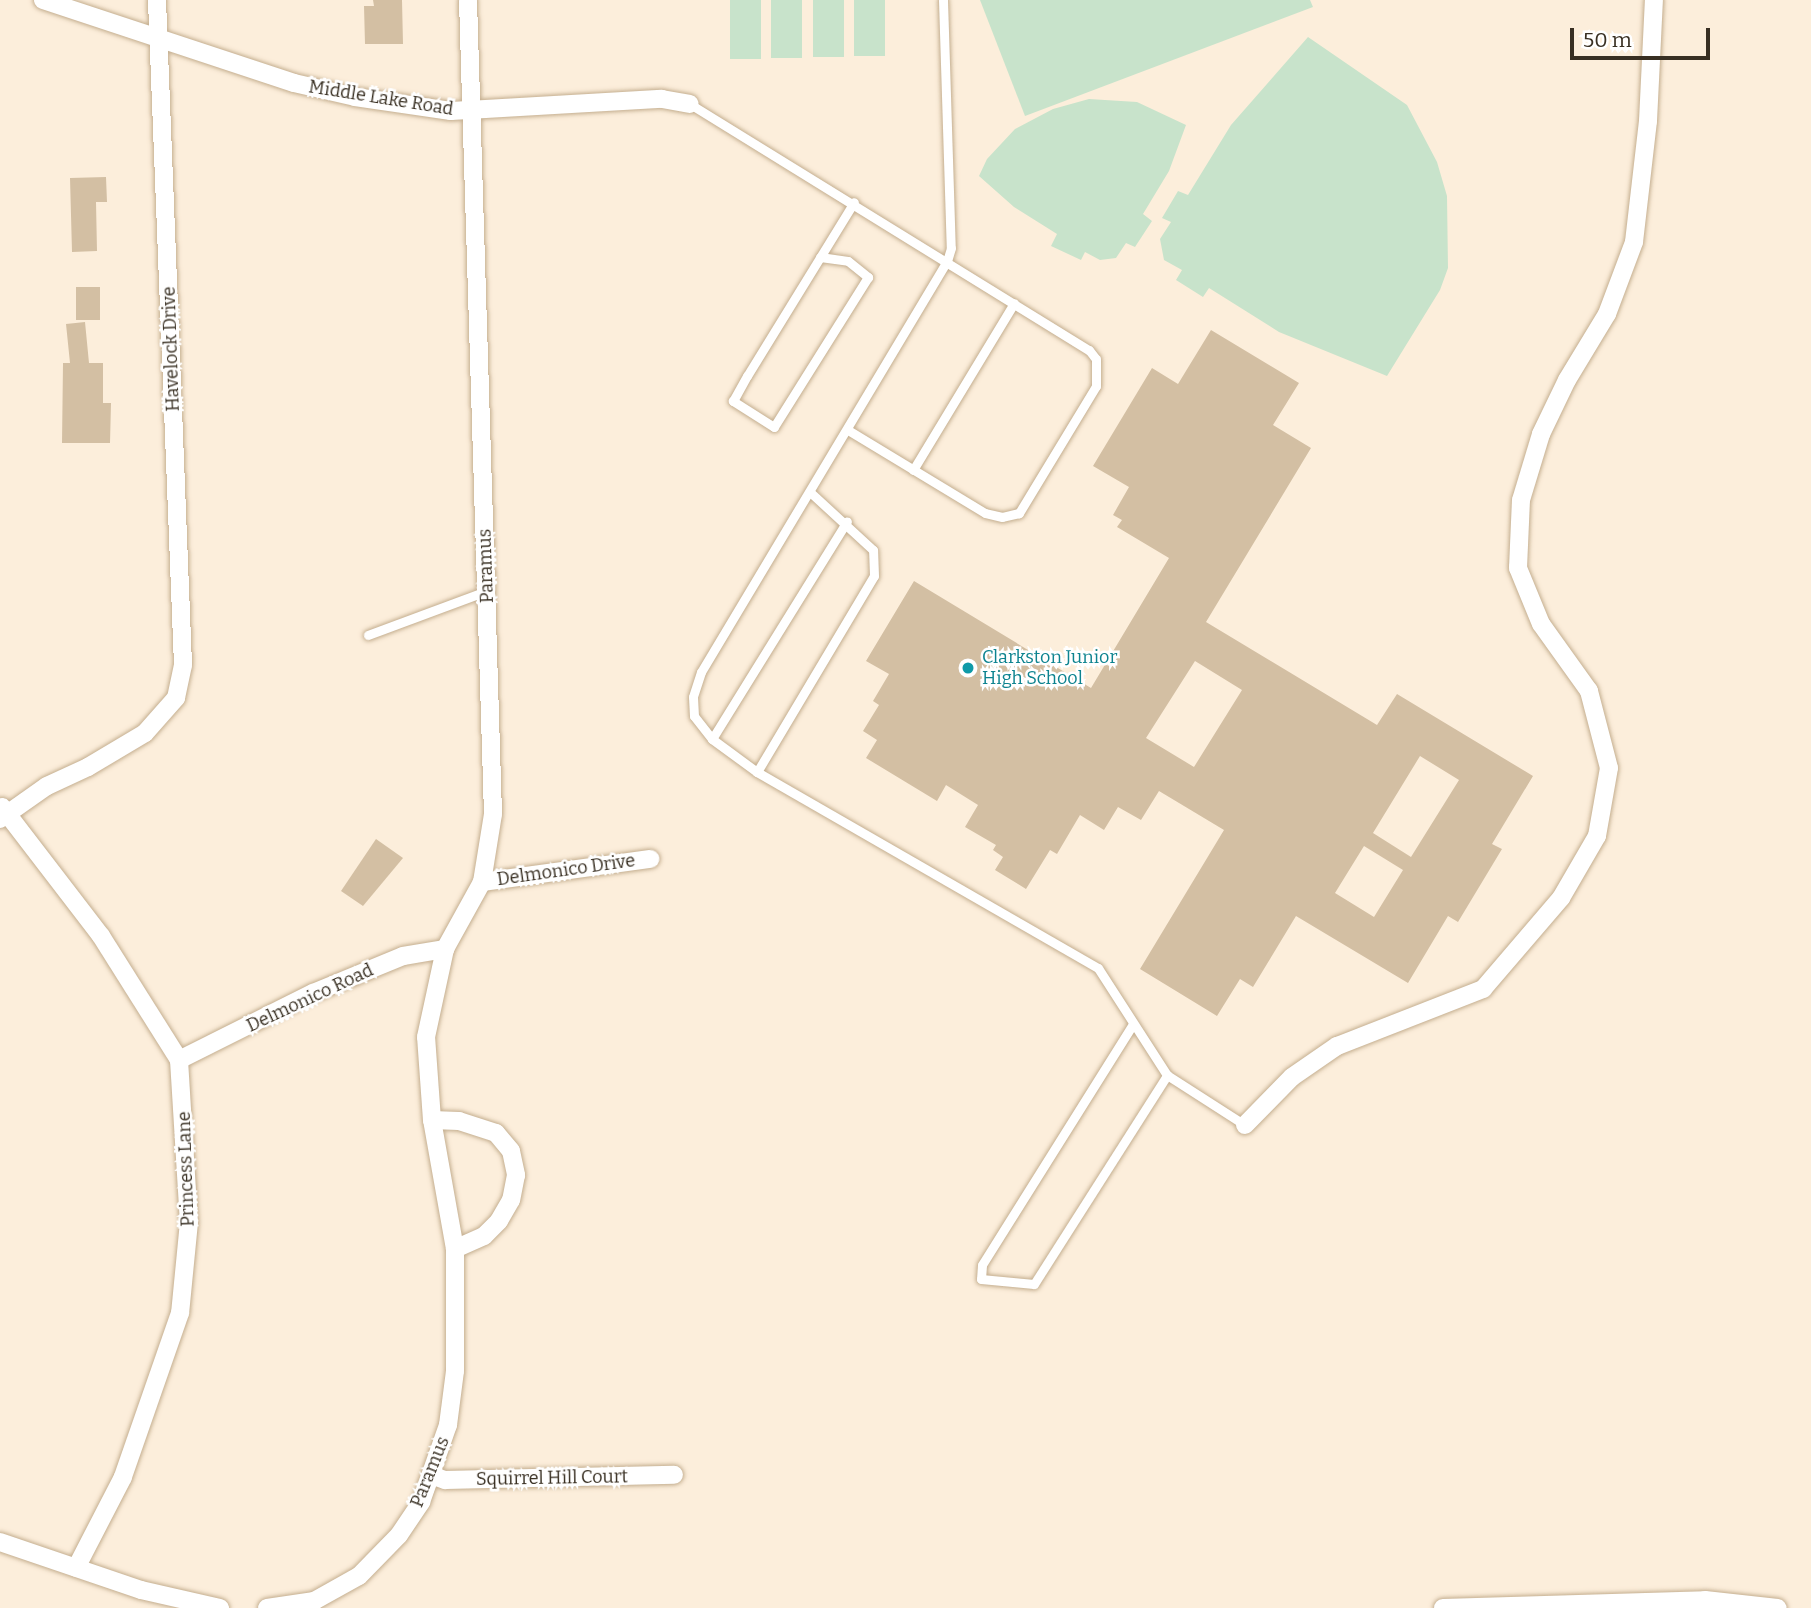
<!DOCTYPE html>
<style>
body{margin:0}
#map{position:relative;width:1811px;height:1608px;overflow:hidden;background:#fceedb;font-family:Bitter,serif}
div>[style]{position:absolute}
.green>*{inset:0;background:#c8e3cb;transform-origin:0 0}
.building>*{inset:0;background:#d3bfa3;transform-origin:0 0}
.roads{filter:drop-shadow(0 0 2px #c4ae8f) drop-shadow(0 0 2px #c4ae8f)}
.service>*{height:9px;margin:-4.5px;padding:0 4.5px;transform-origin:4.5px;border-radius:4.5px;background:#fff}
.minor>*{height:18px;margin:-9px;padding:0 9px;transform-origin:9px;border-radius:9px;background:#fff}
.dots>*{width:19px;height:19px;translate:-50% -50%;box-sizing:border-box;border:4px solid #fff;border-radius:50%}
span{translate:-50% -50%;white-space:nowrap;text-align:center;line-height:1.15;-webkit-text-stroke:5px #fff;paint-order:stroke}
.street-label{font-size:18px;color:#382f22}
.culture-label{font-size:18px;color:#0d838f}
.left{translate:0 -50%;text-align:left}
.scale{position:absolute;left:1570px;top:28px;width:140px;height:32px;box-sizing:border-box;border:4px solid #382f22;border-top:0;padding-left:9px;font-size:21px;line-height:24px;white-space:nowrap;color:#382f22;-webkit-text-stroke:5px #fff;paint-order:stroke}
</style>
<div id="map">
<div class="green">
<i style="left:730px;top:0;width:31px;height:59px"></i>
<i style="left:771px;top:0;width:31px;height:58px"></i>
<i style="left:813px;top:0;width:31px;height:57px"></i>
<i style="left:854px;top:0;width:31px;height:56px"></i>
<i style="clip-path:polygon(980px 0,1310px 0,1313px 7px,1025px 116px)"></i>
<i style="clip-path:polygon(1308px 37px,1407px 105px,1437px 162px,1447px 196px,1448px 268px,1440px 290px,1387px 376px,1279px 332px,1209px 288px,1203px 297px,1176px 280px,1182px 270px,1164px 260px,1160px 239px,1171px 222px,1162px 218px,1178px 191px,1188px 195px,1231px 125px)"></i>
<i style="clip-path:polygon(1089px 99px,1137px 102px,1186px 125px,1169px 171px,1143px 214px,1152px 221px,1135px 247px,1126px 243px,1116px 258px,1100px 260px,1085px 252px,1081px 260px,1051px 246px,1057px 234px,1014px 207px,979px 176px,987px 159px,1015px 129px,1053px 109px)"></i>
</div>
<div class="building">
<i style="clip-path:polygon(373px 0,402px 0,403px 44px,365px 44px,364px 6px,374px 6px)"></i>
<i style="clip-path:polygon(106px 177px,107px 202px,96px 202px,97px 251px,72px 252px,70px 178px)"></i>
<i style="left:100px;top:287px;width:33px;height:24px;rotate:90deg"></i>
<i style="clip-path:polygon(85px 322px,89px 363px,103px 363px,103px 403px,111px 403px,110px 443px,62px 443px,63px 363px,70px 363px,66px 324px)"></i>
<i style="clip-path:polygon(evenodd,1211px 330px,1299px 383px,1273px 425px,1311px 448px,1206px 622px,1377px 725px,1397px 694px,1533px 776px,1492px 844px,1502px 849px,1458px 922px,1448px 916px,1408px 983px,1296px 916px,1253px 987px,1240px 979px,1217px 1016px,1140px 969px,1224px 830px,1159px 791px,1141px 820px,1118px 807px,1104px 830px,1080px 815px,1057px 854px,1050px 850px,1026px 889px,995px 870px,1003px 857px,993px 850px,996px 845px,965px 827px,978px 805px,946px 785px,937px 801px,866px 758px,877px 740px,863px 731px,879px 705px,873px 701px,889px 674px,866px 661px,914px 581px,1091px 688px,1169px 558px,1117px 527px,1122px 520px,1113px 515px,1129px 487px,1093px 466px,1152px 368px,1178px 384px,1211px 330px,1195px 661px,1242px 690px,1194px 767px,1146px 738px,1195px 661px,1211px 330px,1420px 756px,1459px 780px,1411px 857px,1373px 833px,1420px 756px,1211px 330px,1364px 846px,1403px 870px,1374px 917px,1335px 893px,1364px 846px)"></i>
<i style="clip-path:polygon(376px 839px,403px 858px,363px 906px,341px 891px)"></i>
</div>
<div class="roads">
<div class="service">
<i style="left:943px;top:0;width:248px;rotate:88.2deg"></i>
<i style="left:951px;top:248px;width:14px;rotate:107deg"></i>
<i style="left:947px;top:261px;width:479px;rotate:120.9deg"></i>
<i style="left:701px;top:672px;width:26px;rotate:108deg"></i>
<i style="left:693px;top:697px;width:19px;rotate:87deg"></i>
<i style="left:694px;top:716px;width:29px;rotate:52deg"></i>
<i style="left:712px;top:739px;width:56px;rotate:36.3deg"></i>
<i style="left:757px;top:772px;width:393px;rotate:29.9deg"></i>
<i style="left:1098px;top:968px;width:127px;rotate:57.2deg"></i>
<i style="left:1167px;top:1075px;width:93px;rotate:32.7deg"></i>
<i style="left:690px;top:104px;width:469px;rotate:31.7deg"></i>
<i style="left:1089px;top:350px;width:11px;rotate:52deg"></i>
<i style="left:1096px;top:359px;width:27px;rotate:90deg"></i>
<i style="left:1096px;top:386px;width:149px;rotate:121.2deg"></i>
<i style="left:1019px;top:513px;width:17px;rotate:167deg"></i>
<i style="left:1002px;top:517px;width:17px;rotate:-167deg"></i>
<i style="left:985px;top:513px;width:160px;rotate:-148.8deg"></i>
<i style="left:820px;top:257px;width:28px;rotate:8deg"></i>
<i style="left:848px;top:261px;width:26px;rotate:39deg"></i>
<i style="left:868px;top:277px;width:177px;rotate:122.1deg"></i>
<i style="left:774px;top:427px;width:49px;rotate:-147.6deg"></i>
<i style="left:733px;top:401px;width:29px;rotate:-61deg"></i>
<i style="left:747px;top:376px;width:204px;rotate:-58.4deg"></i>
<i style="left:913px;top:470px;width:195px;rotate:-58.8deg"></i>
<i style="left:368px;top:635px;width:126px;rotate:-20.4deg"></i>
<i style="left:712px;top:739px;width:256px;rotate:-58.2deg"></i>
<i style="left:757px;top:772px;width:228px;rotate:-59.2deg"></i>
<i style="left:874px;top:576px;width:26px;rotate:-92deg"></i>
<i style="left:873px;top:550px;width:86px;rotate:-137.4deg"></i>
<i style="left:1133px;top:1024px;width:284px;rotate:122.1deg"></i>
<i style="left:982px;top:1265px;width:14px;rotate:94deg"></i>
<i style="left:981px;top:1279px;width:53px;rotate:5.4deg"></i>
<i style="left:1034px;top:1284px;width:248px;rotate:-57.5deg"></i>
</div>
<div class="minor">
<i style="left:43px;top:0;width:264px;rotate:18.3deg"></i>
<i style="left:294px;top:83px;width:63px;rotate:12.9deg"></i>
<i style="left:355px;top:97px;width:97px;rotate:8.3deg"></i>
<i style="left:451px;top:111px;width:211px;rotate:-3.3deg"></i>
<i style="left:662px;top:99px;width:28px;rotate:10deg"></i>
<i style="left:2px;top:807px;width:163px;rotate:52.5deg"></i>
<i style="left:101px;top:936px;width:146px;rotate:57.8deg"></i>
<i style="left:179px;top:1060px;width:162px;rotate:86.5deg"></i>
<i style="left:189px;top:1222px;width:91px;rotate:95.6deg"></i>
<i style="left:180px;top:1313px;width:174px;rotate:109.2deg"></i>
<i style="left:123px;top:1477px;width:102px;rotate:117.3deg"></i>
<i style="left:0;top:819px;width:57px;rotate:-35.1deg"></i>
<i style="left:47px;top:786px;width:45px;rotate:-24.9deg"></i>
<i style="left:88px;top:767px;width:66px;rotate:-30.8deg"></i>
<i style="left:145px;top:733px;width:47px;rotate:-48.5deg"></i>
<i style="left:176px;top:698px;width:34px;rotate:-78deg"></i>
<i style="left:183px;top:665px;width:666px;rotate:-92.24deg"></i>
<i style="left:482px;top:882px;width:170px;rotate:-7.8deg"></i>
<i style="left:179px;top:1060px;width:150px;rotate:-26.6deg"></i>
<i style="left:313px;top:993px;width:97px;rotate:-22.3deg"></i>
<i style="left:403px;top:956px;width:43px;rotate:-9.5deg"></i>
<i style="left:432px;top:1120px;width:27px;rotate:2deg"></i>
<i style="left:459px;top:1121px;width:39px;rotate:18deg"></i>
<i style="left:496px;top:1133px;width:23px;rotate:50deg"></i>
<i style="left:511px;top:1151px;width:25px;rotate:78deg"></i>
<i style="left:516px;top:1175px;width:25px;rotate:101deg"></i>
<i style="left:511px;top:1200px;width:24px;rotate:120deg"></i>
<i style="left:499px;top:1221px;width:21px;rotate:135deg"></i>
<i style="left:484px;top:1236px;width:32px;rotate:156deg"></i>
<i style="left:1245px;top:1125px;width:67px;rotate:-45.6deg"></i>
<i style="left:1292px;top:1077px;width:55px;rotate:-34.6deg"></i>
<i style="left:1337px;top:1046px;width:157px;rotate:-21.3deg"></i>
<i style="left:1483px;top:989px;width:120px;rotate:-49.4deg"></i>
<i style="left:1561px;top:898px;width:72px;rotate:-59.9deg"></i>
<i style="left:1597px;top:836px;width:69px;rotate:-80deg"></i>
<i style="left:1609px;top:768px;width:80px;rotate:-104.6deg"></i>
<i style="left:1589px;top:691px;width:82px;rotate:-125.6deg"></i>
<i style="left:1541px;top:624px;width:61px;rotate:-112.3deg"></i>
<i style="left:1518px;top:568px;width:68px;rotate:-87.5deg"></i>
<i style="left:1521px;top:500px;width:69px;rotate:-73.1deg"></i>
<i style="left:1541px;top:434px;width:60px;rotate:-64.3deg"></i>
<i style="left:1567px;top:380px;width:77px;rotate:-58.8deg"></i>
<i style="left:1607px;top:314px;width:77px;rotate:-69.4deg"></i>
<i style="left:1634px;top:242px;width:122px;rotate:-83.4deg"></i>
<i style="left:1648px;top:121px;width:121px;rotate:-87.2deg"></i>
<i style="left:431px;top:1475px;width:15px;rotate:20deg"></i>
<i style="left:445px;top:1480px;width:229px;rotate:-1.3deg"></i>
<i style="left:0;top:1542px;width:149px;rotate:18.8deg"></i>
<i style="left:141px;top:1590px;width:81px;rotate:12.8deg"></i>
<i style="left:267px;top:1608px;width:48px;rotate:-8.5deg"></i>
<i style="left:314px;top:1601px;width:51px;rotate:-29.1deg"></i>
<i style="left:359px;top:1576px;width:57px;rotate:-45.7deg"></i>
<i style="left:399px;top:1535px;width:40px;rotate:-56deg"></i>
<i style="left:421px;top:1502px;width:82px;rotate:-70.7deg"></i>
<i style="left:448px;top:1425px;width:54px;rotate:-82.6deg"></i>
<i style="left:455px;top:1371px;width:122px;rotate:-90deg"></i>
<i style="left:455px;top:1249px;width:131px;rotate:-100.1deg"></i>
<i style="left:432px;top:1120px;width:83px;rotate:-94.1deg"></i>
<i style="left:426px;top:1037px;width:90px;rotate:-77.8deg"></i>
<i style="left:445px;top:949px;width:77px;rotate:-61.1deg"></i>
<i style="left:482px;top:882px;width:69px;rotate:-80.8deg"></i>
<i style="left:493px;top:814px;width:814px;rotate:-91.76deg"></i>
<i style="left:1443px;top:1608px;width:262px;rotate:-1.7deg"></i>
<i style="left:1705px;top:1600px;width:73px;rotate:6.3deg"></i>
</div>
</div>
<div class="dots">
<i style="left:968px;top:668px;background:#0f9aa8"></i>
</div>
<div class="street-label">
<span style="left:381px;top:98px;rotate:9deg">Middle Lake Road</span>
<span style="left:171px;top:349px;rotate:-92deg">Havelock Drive</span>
<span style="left:486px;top:566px;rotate:-92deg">Paramus</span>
<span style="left:566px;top:870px;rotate:-8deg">Delmonico Drive</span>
<span style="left:310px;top:998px;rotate:-25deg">Delmonico Road</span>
<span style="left:186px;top:1169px;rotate:-92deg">Princess Lane</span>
<span style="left:430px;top:1472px;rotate:-68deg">Paramus</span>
<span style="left:552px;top:1478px;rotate:-1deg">Squirrel Hill Court</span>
</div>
<div class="culture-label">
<span class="left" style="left:982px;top:668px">Clarkston Junior<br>High School</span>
</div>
<div class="scale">50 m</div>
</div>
